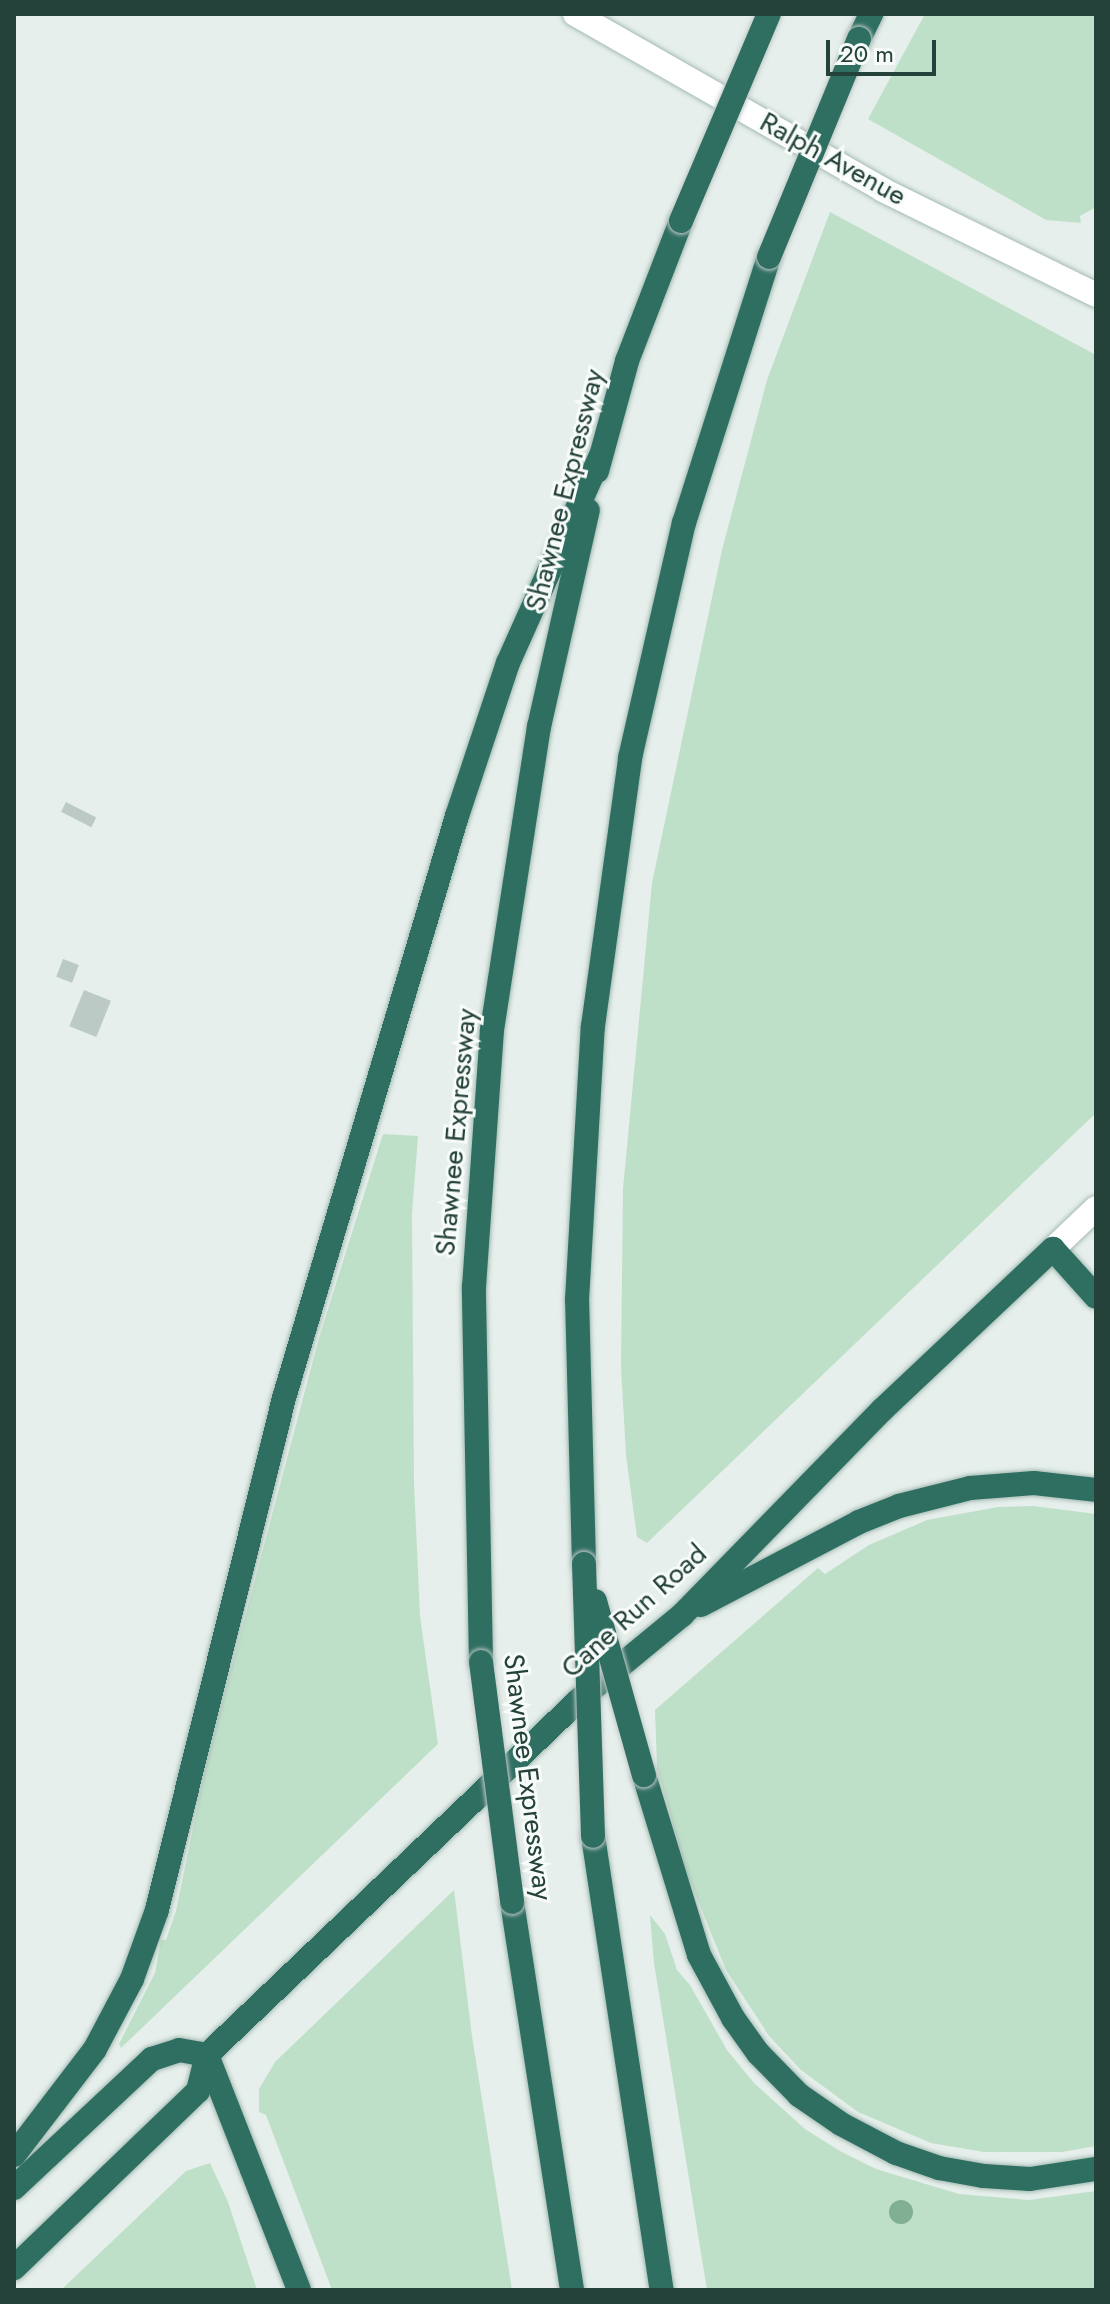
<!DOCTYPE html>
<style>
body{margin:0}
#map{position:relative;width:1110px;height:2304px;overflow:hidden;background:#e6efeb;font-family:Jost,sans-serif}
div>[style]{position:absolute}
.green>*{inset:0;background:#bfe0c8}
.building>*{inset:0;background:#bbcac4;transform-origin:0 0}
.roads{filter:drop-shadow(0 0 2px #a4bbb3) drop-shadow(0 0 2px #a4bbb3)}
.secondary>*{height:24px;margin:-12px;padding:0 12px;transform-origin:12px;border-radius:12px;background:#fff}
.highway>*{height:24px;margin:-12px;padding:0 12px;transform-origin:12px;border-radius:12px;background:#2f6f62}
.bridges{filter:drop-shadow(0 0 2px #c2cac8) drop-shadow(0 0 2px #c2cac8)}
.highway-bridge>*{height:24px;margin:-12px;padding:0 12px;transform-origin:12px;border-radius:12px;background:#2f6f62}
.trees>*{width:24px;height:24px;margin:-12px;border-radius:50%;background:#80af93}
span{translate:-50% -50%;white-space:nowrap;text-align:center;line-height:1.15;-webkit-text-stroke:6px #f7fbf9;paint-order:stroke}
.street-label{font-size:28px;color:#24423a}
.frame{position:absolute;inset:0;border:16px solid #24423a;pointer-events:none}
.scale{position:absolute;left:826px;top:40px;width:110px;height:36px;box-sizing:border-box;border:4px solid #24423a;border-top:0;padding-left:10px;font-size:24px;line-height:28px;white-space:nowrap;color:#24423a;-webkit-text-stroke:6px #f7fbf9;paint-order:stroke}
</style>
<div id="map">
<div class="green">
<i style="clip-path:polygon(925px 14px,1096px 14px,1096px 207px,1080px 216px,1081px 223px,1046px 220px,868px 119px)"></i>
<i style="clip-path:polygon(830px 212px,1096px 355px,1096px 1113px,647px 1543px,637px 1537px,626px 1455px,621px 1367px,623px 1189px,652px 883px,722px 550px,767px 380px)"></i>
<i style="clip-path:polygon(383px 1134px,418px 1136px,412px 1214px,414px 1483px,420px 1616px,438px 1744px,121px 2048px,119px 2044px,155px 1973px,161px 1940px,166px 1940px,176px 1911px,207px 1760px,319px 1338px)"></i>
<i style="clip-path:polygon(1033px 1506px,1096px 1514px,1096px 2146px,1062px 2152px,984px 2152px,931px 2143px,858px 2112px,801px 2070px,769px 2036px,726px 1970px,686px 1871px,657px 1767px,655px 1710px,818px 1568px,825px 1574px,869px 1545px,927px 1520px,998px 1507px)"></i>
<i style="clip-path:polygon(454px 1890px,472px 2036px,512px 2290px,332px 2290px,266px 2115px,259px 2112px,259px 2089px,275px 2062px)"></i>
<i style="clip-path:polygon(650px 1915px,665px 1934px,677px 1970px,690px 1985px,727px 2050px,754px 2083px,805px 2129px,840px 2151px,876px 2169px,959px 2194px,1029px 2200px,1096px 2191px,1096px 2290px,707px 2290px,654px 1963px)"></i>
<i style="clip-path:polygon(210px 2163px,228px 2202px,257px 2290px,61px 2290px,186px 2171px)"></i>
</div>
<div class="building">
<i style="left:66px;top:802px;width:34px;height:11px;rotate:27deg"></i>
<i style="left:63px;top:959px;width:17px;height:19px;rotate:21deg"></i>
<i style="left:84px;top:990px;width:29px;height:39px;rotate:22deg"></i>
</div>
<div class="roads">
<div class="secondary">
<i style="left:575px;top:14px;width:355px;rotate:29.7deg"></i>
<i style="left:883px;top:190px;width:237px;rotate:26.2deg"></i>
<i style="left:1053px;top:1249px;width:59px;rotate:-43.6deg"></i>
</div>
<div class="highway">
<i style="left:859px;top:39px;width:28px;rotate:-64deg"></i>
<i style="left:597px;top:471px;width:114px;rotate:-74.7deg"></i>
<i style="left:627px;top:361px;width:150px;rotate:-68.9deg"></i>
<i style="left:584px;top:1564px;width:264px;rotate:-91.5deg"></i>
<i style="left:577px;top:1300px;width:274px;rotate:-86.7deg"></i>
<i style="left:593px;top:1026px;width:271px;rotate:-82.1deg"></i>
<i style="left:630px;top:758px;width:241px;rotate:-77.1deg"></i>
<i style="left:684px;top:523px;width:279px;rotate:-72.3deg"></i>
<i style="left:701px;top:1605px;width:178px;rotate:-27.7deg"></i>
<i style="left:859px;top:1522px;width:43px;rotate:-21.8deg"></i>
<i style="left:899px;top:1506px;width:73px;rotate:-14.2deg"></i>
<i style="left:970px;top:1488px;width:64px;rotate:-4.5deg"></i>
<i style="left:1034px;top:1483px;width:62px;rotate:6.4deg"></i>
<i style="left:481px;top:1662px;width:375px;rotate:-91.1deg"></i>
<i style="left:474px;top:1287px;width:258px;rotate:-86deg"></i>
<i style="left:492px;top:1030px;width:307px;rotate:-81.2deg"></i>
<i style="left:539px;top:727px;width:222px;rotate:-77.3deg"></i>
<i style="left:644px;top:1775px;width:188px;rotate:73deg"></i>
<i style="left:699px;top:1955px;width:72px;rotate:61.6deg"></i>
<i style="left:733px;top:2018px;width:43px;rotate:54.5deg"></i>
<i style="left:758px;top:2053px;width:59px;rotate:45.7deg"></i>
<i style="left:799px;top:2095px;width:51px;rotate:34.6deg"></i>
<i style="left:841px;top:2124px;width:62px;rotate:27.8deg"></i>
<i style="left:896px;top:2153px;width:46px;rotate:19.2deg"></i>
<i style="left:939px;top:2168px;width:46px;rotate:10.1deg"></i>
<i style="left:984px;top:2176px;width:46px;rotate:3.7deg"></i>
<i style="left:1030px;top:2179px;width:67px;rotate:-8.6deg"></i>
<i style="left:593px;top:1836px;width:459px;rotate:81.4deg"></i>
<i style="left:512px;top:1902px;width:393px;rotate:81.2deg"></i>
<i style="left:207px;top:2055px;width:252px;rotate:68.6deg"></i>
<i style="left:14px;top:2155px;width:133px;rotate:-52.6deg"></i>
<i style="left:95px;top:2049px;width:79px;rotate:-62.1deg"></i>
<i style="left:132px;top:1979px;width:73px;rotate:-70.1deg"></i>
<i style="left:157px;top:1910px;width:528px;rotate:-76.07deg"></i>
<i style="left:284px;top:1398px;width:607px;rotate:-73.45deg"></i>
<i style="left:457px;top:816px;width:161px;rotate:-71.6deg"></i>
<i style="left:508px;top:663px;width:226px;rotate:-65.9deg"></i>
<i style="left:14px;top:2188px;width:189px;rotate:-43.1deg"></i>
<i style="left:152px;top:2059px;width:28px;rotate:-18deg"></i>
<i style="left:179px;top:2050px;width:28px;rotate:10deg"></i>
<i style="left:14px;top:2268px;width:255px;rotate:-43.9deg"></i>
<i style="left:198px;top:2091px;width:37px;rotate:-76deg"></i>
<i style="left:207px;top:2055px;width:516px;rotate:-43.66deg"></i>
<i style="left:580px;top:1699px;width:132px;rotate:-39.5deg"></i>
<i style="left:682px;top:1615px;width:286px;rotate:-45.7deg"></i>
<i style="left:882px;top:1410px;width:235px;rotate:-43.3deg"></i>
<i style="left:1053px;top:1249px;width:64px;rotate:48.1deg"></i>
</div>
</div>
<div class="bridges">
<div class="highway-bridge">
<i style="left:681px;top:221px;width:225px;rotate:-67deg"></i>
<i style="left:769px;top:257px;width:236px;rotate:-67.6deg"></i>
<i style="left:584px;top:1564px;width:272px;rotate:88.1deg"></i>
<i style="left:595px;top:1601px;width:181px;rotate:74.3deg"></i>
<i style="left:481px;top:1662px;width:242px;rotate:82.6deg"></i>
</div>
</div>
<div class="trees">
<i style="left:901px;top:2212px"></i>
</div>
<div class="street-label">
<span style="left:833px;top:159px;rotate:29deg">Ralph Avenue</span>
<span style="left:565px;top:490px;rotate:-76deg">Shawnee Expressway</span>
<span style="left:456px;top:1132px;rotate:-85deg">Shawnee Expressway</span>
<span style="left:634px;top:1611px;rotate:-42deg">Cane Run Road</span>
<span style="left:528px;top:1777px;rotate:83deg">Shawnee Expressway</span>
</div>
<div class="frame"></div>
<div class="scale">20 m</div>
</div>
